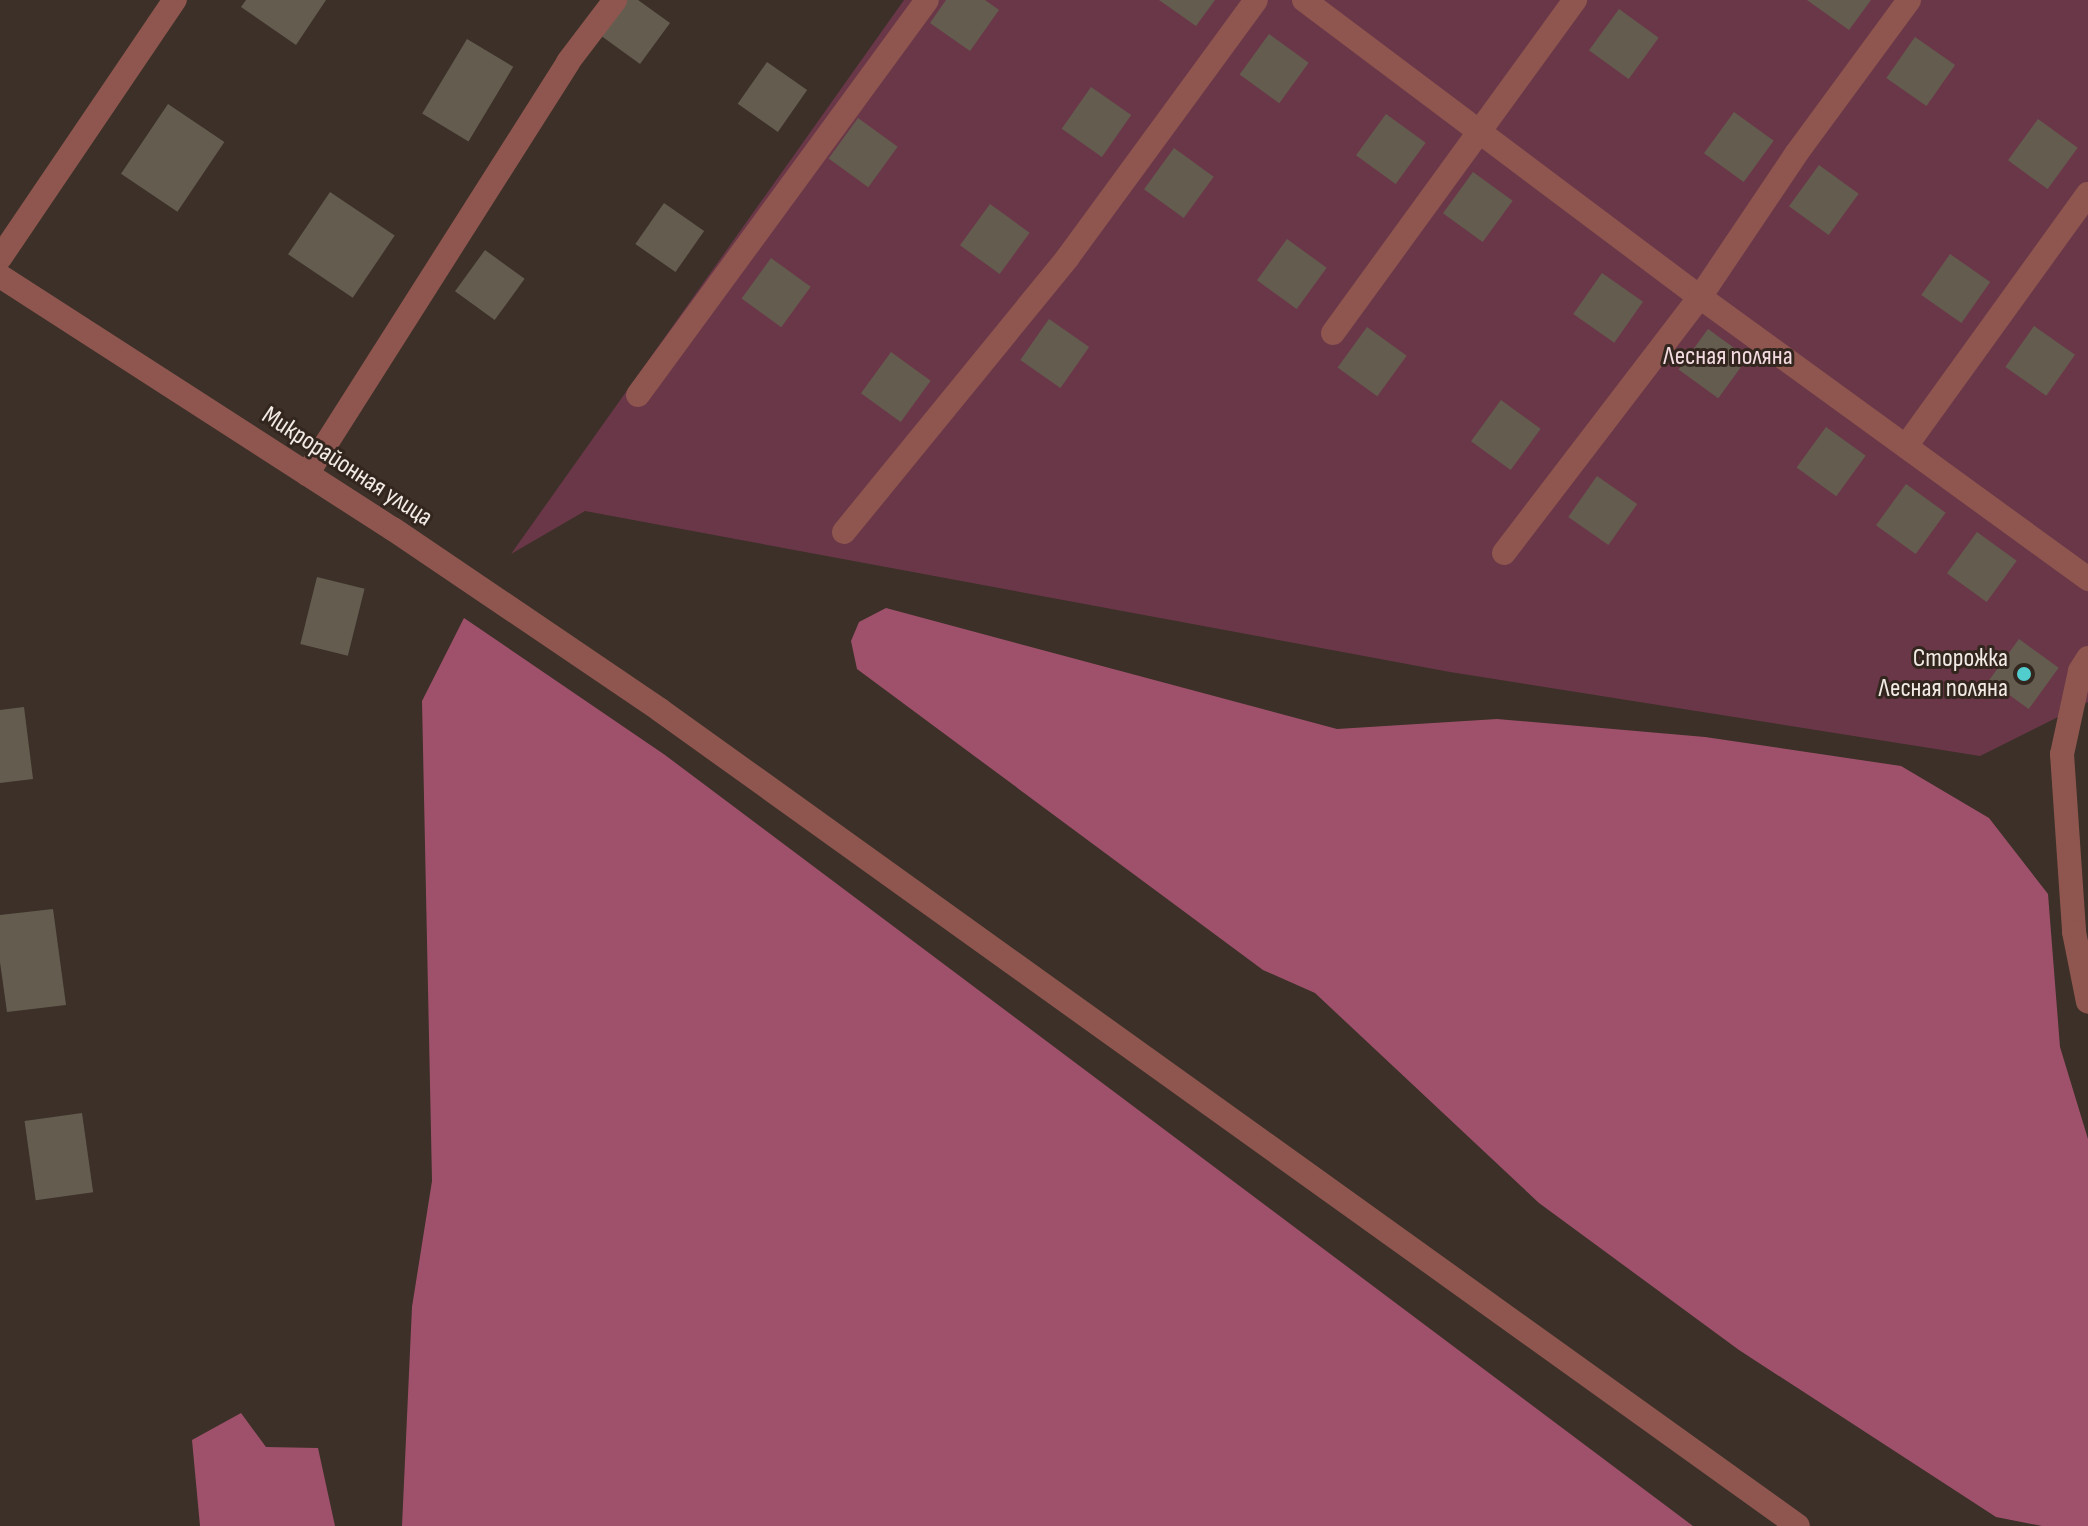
<!DOCTYPE html>
<meta charset="utf-8">
<style>
body{margin:0}
#map{position:relative;width:2088px;height:1526px;overflow:hidden;background:#3c3028;font-family:"Sofia Sans Condensed",sans-serif}
div>[style]{position:absolute}
.green>*{inset:0;background:#6a3748}
.forest>*{inset:0;background:#9f516c}
.building>*{inset:0;background:#645d4f;transform-origin:0 0}
.minor>*{height:24px;margin:-12px;padding:0 12px;transform-origin:12px;border-radius:12px;background:#8e564f}
.dots>*{width:22px;height:22px;translate:-50% -50%;box-sizing:border-box;border:4px solid #32261e;border-radius:50%}
span{translate:-50% -50%;white-space:nowrap;text-align:center;line-height:1.15;-webkit-text-stroke:6px #32261e;paint-order:stroke}
.park-label{font-size:26px;color:#f3dbe1}
.street-label{font-size:26px;color:#f2eae5}
.poi-label{font-size:26px;color:#f2eae5}
.right{translate:-100% -50%;text-align:right}
</style>
<div id="map">
<div class="green">
<i style="clip-path:polygon(904px 0,2088px 0,2088px 702px,1980px 756px,1450px 672px,585px 511px,511px 554px)"></i>
</div>
<div class="forest">
<i style="clip-path:polygon(886px 608px,1337px 729px,1497px 719px,1705px 737px,1901px 766px,1989px 818px,2048px 894px,2060px 1047px,2088px 1139px,2088px 1526px,2042px 1526px,1996px 1517px,1739px 1350px,1539px 1203px,1315px 993px,1263px 970px,857px 669px,851px 641px,859px 622px)"></i>
<i style="clip-path:polygon(464px 618px,665px 755px,1693px 1526px,402px 1526px,412px 1307px,432px 1181px,422px 701px)"></i>
<i style="clip-path:polygon(241px 1413px,266px 1447px,318px 1448px,335px 1526px,200px 1526px,192px 1440px)"></i>
</div>
<div class="building">
<i style="clip-path:polygon(246px 0,326px 0,296px 45px,241px 7px)"></i>
<i style="clip-path:polygon(626px 0,638px 0,670px 23px,640px 64px,600px 35px)"></i>
<i style="clip-path:polygon(946px 0,985px 0,999px 10px,970px 51px,930px 23px)"></i>
<i style="clip-path:polygon(1159px 0,1215px 0,1196px 26px)"></i>
<i style="clip-path:polygon(1807px 0,1871px 0,1849px 30px)"></i>
<i style="left:1619px;top:9px;width:49px;height:51px;rotate:36deg"></i>
<i style="left:1269px;top:34px;width:49px;height:50px;rotate:36deg"></i>
<i style="left:1915px;top:37px;width:49px;height:50px;rotate:35deg"></i>
<i style="left:467px;top:39px;width:54px;height:87px;rotate:31deg"></i>
<i style="left:767px;top:62px;width:49px;height:51px;rotate:35deg"></i>
<i style="left:1091px;top:87px;width:49px;height:51px;rotate:35deg"></i>
<i style="left:168px;top:104px;width:68px;height:84px;rotate:34deg"></i>
<i style="left:1734px;top:112px;width:49px;height:51px;rotate:36deg"></i>
<i style="left:1386px;top:114px;width:49px;height:51px;rotate:36deg"></i>
<i style="left:858px;top:118px;width:49px;height:50px;rotate:36deg"></i>
<i style="left:2038px;top:119px;width:49px;height:51px;rotate:36deg"></i>
<i style="left:1174px;top:148px;width:49px;height:51px;rotate:36deg"></i>
<i style="left:1819px;top:165px;width:49px;height:51px;rotate:36deg"></i>
<i style="left:1473px;top:172px;width:49px;height:51px;rotate:36deg"></i>
<i style="left:330px;top:192px;width:78px;height:75px;rotate:34deg"></i>
<i style="left:664px;top:203px;width:49px;height:50px;rotate:35deg"></i>
<i style="left:990px;top:204px;width:49px;height:51px;rotate:36deg"></i>
<i style="left:1287px;top:239px;width:49px;height:51px;rotate:36deg"></i>
<i style="left:485px;top:250px;width:49px;height:51px;rotate:36deg"></i>
<i style="left:1950px;top:254px;width:49px;height:50px;rotate:35deg"></i>
<i style="left:771px;top:258px;width:49px;height:50px;rotate:36deg"></i>
<i style="left:1602px;top:273px;width:50px;height:50px;rotate:35deg"></i>
<i style="left:1049px;top:319px;width:49px;height:50px;rotate:35deg"></i>
<i style="left:2034px;top:326px;width:50px;height:50px;rotate:35deg"></i>
<i style="left:1367px;top:327px;width:49px;height:50px;rotate:36deg"></i>
<i style="left:1708px;top:329px;width:49px;height:50px;rotate:36deg"></i>
<i style="left:891px;top:352px;width:49px;height:51px;rotate:36deg"></i>
<i style="left:1501px;top:400px;width:49px;height:51px;rotate:36deg"></i>
<i style="left:1826px;top:427px;width:49px;height:50px;rotate:36deg"></i>
<i style="left:1597px;top:476px;width:49px;height:50px;rotate:35deg"></i>
<i style="left:1906px;top:484px;width:49px;height:51px;rotate:36deg"></i>
<i style="left:1977px;top:532px;width:49px;height:51px;rotate:36deg"></i>
<i style="left:317px;top:577px;width:49px;height:69px;rotate:14deg"></i>
<i style="left:2019px;top:639px;width:49px;height:51px;rotate:36deg"></i>
<i style="clip-path:polygon(24px 707px,33px 779px,0 783px,0 710px)"></i>
<i style="clip-path:polygon(53px 909px,66px 1005px,7px 1012px,0 962px,0 915px)"></i>
<i style="left:82px;top:1113px;width:80px;height:58px;rotate:82deg"></i>
</div>
<div class="minor">
<i style="left:1304px;top:0;width:495px;rotate:36.9deg"></i>
<i style="left:1700px;top:297px;width:480px;rotate:36deg"></i>
<i style="left:0;top:258px;width:312px;rotate:-55.9deg"></i>
<i style="left:0;top:276px;width:467px;rotate:32.8deg"></i>
<i style="left:393px;top:529px;width:323px;rotate:34.1deg"></i>
<i style="left:660px;top:710px;width:1400px;rotate:35.64deg"></i>
<i style="left:1333px;top:333px;width:412px;rotate:-54deg"></i>
<i style="left:638px;top:395px;width:489px;rotate:-53.8deg"></i>
<i style="left:1906px;top:446px;width:311px;rotate:-54.2deg"></i>
<i style="left:307px;top:474px;width:488px;rotate:-57.6deg"></i>
<i style="left:568px;top:62px;width:78px;rotate:-52.8deg"></i>
<i style="left:844px;top:532px;width:355px;rotate:-50.8deg"></i>
<i style="left:1068px;top:257px;width:318px;rotate:-53.8deg"></i>
<i style="left:1504px;top:553px;width:322px;rotate:-52.6deg"></i>
<i style="left:1700px;top:297px;width:172px;rotate:-56.1deg"></i>
<i style="left:1796px;top:154px;width:191px;rotate:-53.7deg"></i>
<i style="left:2088px;top:658px;width:15px;rotate:122deg"></i>
<i style="left:2080px;top:671px;width:85px;rotate:102.2deg"></i>
<i style="left:2062px;top:754px;width:178px;rotate:86.1deg"></i>
<i style="left:2074px;top:932px;width:71px;rotate:78.7deg"></i>
</div>
<div class="dots">
<i style="left:2024px;top:674px;background:#52cdce"></i>
</div>
<div class="park-label">
<span style="left:1728px;top:357px">Лесная поляна</span>
</div>
<div class="street-label">
<span style="left:347px;top:467px;rotate:33deg">Микрорайонная улица</span>
</div>
<div class="poi-label">
<span class="right" style="left:2008px;top:674px">Сторожка<br>Лесная поляна</span>
</div>
</div>
